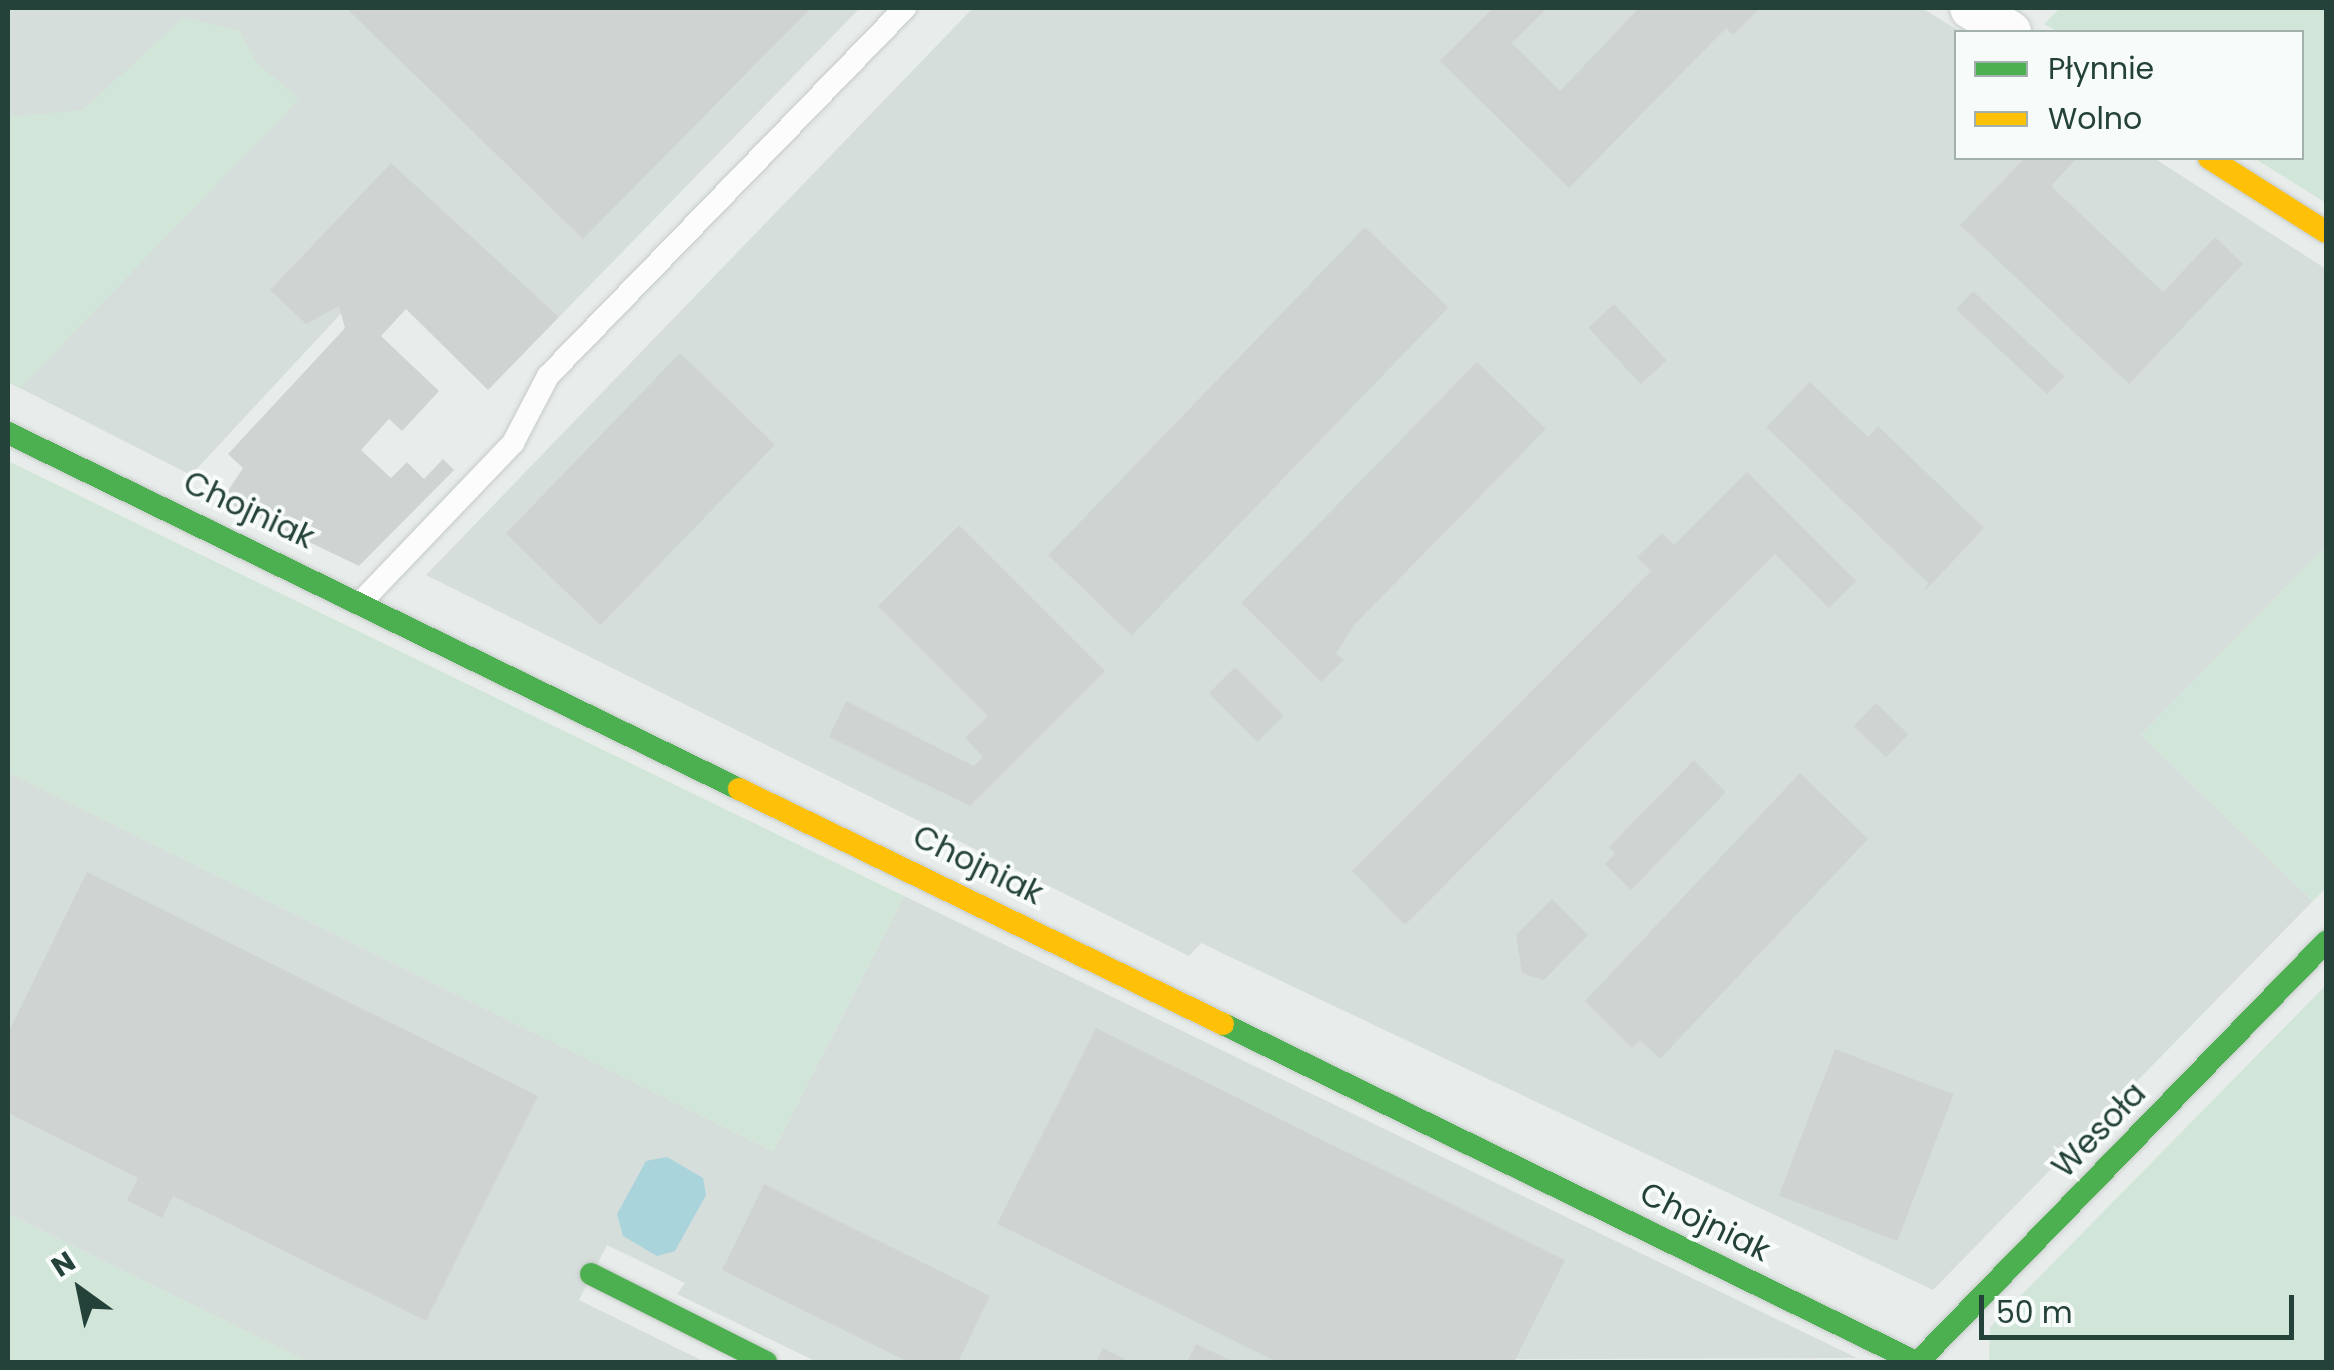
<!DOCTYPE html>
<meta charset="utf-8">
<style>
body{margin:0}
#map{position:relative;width:2334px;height:1370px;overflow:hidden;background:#e8edeb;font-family:Poppins,sans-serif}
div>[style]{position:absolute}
.built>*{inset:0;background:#d6dedb}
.green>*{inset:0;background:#d1e6d8}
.water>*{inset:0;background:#a9d4db}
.building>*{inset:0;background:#cfd4d2;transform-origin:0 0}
.roads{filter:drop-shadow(0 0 2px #c5cac8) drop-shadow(0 0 2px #c5cac8)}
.lane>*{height:22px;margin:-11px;padding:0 11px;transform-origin:11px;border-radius:11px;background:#fcfcfc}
.street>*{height:42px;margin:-21px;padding:0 21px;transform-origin:21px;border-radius:21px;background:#fcfcfc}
.fast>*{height:22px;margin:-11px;padding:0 11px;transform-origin:11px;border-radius:11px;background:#4caf50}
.slow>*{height:22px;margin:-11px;padding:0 11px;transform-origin:11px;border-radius:11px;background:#ffc107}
span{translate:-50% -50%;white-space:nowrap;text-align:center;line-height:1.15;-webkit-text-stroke:8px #f7fbf9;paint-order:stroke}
.street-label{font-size:32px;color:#24423a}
.frame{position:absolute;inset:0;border:10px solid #24423a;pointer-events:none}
.legend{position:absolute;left:1954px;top:30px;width:350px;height:130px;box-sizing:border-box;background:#f7fbf9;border:2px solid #a3b1ad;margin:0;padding:12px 18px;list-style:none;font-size:30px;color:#24423a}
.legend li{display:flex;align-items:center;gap:20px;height:50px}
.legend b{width:50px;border:2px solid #a3b1ad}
.north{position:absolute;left:30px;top:1240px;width:100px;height:100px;-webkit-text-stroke:8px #f7fbf9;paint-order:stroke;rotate:327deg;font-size:28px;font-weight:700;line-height:40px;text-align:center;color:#24423a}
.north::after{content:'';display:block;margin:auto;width:35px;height:45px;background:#24423a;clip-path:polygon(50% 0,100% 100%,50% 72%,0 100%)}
.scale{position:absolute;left:1979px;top:1295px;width:315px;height:45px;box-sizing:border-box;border:5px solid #24423a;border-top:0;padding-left:12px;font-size:30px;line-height:35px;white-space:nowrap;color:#24423a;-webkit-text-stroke:8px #f7fbf9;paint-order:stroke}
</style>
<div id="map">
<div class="built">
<i style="clip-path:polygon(8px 8px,860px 8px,559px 317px,438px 209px,191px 475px,8px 382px)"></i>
<i style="clip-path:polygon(973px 8px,1922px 8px,1961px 32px,1956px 158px,2154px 158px,2326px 269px,2326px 547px,2141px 735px,2313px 901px,1933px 1290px,1201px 943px,1189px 956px,426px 575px)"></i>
<i style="clip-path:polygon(8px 772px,773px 1151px,904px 896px,1857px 1358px,817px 1362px,677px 1294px,685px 1283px,607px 1245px,579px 1300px,705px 1362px,308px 1362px,8px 1214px)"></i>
</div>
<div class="green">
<i style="clip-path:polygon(2060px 8px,2326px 8px,2326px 203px,2254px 158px,2302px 158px,2302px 32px,2058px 32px,2044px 24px)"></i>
<i style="clip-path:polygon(183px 18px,239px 30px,256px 62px,299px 99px,20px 388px,8px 382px,8px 117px,83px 110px)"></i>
<i style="clip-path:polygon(8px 461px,904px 896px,773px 1151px,8px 772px)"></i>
<i style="clip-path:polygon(2326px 547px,2326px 888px,2313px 901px,2141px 735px)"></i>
<i style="clip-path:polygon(2326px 985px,2326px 1362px,1989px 1362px,1990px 1327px)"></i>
<i style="clip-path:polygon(8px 1214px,308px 1362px,8px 1362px)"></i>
</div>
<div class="water">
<i style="clip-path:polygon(667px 1157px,703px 1178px,706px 1195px,675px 1251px,657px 1256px,623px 1236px,617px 1214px,646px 1161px)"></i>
</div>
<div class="building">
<i style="clip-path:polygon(346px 8px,811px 8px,583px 239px)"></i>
<i style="clip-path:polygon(1493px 8px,1547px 8px,1512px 43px,1560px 91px,1639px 8px,1760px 8px,1733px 35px,1726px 28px,1569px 188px,1440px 61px)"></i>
<i style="clip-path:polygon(2025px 158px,2077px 158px,2051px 186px,2163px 292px,2215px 237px,2243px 264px,2129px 384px,1960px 225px)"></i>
<i style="clip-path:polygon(391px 163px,559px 317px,488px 390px,406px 309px,381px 336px,439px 391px,402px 431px,389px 419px,361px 450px,391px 478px,407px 462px,424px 479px,443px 459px,454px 470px,359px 566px,222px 500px,243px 468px,228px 454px,345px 328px,339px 306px,306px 324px,270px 290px)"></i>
<i style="left:1365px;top:227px;width:116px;height:456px;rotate:44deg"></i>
<i style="left:1973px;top:291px;width:125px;height:25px;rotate:43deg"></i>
<i style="left:1614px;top:304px;width:77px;height:35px;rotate:47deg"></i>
<i style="left:680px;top:353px;width:132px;height:251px;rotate:44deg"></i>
<i style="clip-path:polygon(1477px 362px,1546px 429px,1355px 624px,1336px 654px,1344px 660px,1321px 682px,1241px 603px)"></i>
<i style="clip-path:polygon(1810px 382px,1868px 437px,1878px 426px,1984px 528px,1925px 591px,1928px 583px,1766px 427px)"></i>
<i style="clip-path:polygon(1747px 472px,1856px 581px,1829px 608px,1775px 554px,1405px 925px,1352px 871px,1651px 571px,1637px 557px,1662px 533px,1674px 545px)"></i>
<i style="clip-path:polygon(959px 525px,1105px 671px,970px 806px,829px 737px,846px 701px,974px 766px,983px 757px,965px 738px,988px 716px,878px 606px)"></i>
<i style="left:1235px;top:667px;width:69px;height:37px;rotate:45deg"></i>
<i style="left:1876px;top:703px;width:45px;height:32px;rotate:44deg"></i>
<i style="clip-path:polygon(1694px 760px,1726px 792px,1631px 890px,1605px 864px,1615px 854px,1609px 847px)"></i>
<i style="clip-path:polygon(1800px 773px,1868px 839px,1660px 1059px,1640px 1040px,1632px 1048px,1585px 1001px)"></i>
<i style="clip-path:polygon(87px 872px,538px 1096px,426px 1321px,173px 1196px,162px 1218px,127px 1200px,138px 1178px,8px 1113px,8px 1033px)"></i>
<i style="clip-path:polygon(1552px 899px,1588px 935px,1544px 980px,1522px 973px,1516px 935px)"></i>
<i style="clip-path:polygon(1096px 1028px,1565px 1260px,1514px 1362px,1277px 1362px,997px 1224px)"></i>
<i style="left:1835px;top:1049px;width:127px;height:157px;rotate:21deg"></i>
<i style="clip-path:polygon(764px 1184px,990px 1296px,958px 1362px,908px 1362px,722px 1270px)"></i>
<i style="clip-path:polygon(1196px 1344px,1234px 1362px,1187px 1362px)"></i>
<i style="clip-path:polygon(1103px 1348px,1131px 1362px,1096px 1362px)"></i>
</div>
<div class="roads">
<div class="lane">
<i style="left:364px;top:599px;width:216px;rotate:-46.3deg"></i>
<i style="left:513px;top:443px;width:76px;rotate:-62.4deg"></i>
<i style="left:548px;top:376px;width:513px;rotate:-45.87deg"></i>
</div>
<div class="street">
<i style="left:1971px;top:8px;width:46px;rotate:31.6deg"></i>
</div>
<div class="fast">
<i style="left:8px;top:433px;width:813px;rotate:25.97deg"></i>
<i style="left:1223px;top:1024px;width:771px;rotate:26deg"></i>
<i style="left:591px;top:1274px;width:196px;rotate:26.7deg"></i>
<i style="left:1918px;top:1362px;width:586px;rotate:-45.83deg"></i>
</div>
<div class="slow">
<i style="left:2209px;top:158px;width:138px;rotate:32.3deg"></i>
<i style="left:739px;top:789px;width:538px;rotate:25.9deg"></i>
</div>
</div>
<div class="street-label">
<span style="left:249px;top:510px;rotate:25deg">Chojniak</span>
<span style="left:978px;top:865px;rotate:26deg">Chojniak</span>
<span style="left:2099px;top:1130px;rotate:-46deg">Wesoła</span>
<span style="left:1705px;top:1222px;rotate:26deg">Chojniak</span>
</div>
<div class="frame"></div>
<ul class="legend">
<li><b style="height:12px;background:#4caf50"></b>Płynnie</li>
<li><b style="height:12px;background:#ffc107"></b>Wolno</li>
</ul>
<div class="north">N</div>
<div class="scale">50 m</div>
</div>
